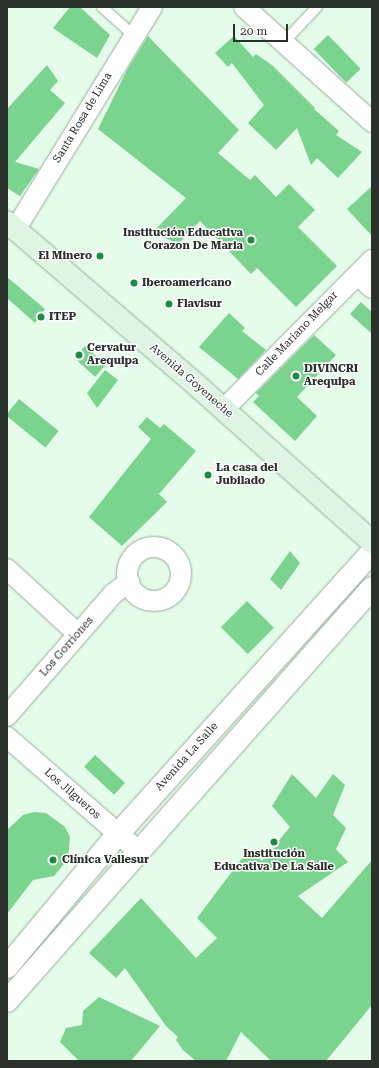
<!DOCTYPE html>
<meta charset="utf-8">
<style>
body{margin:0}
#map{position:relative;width:379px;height:1068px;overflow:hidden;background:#e6fcea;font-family:"Roboto Serif",serif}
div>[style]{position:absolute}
.building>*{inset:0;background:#7ad38f;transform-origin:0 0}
.roads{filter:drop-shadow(0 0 1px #98ad9c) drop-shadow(0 0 1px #98ad9c)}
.service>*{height:10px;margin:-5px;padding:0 5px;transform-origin:5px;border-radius:5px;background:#fff}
.minor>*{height:20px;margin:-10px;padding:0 10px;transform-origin:10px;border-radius:10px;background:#fff}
.minor>.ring{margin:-10px;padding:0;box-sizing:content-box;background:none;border:20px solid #fff;border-radius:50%}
.tertiary>*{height:22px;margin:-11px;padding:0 11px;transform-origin:11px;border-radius:11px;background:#fff}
.secondary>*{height:22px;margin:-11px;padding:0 11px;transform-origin:11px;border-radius:11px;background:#dff4e3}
.dots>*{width:11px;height:11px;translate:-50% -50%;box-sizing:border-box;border:2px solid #fff;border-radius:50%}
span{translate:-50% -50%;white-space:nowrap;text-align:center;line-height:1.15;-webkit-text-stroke:3px #fff;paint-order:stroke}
.street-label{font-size:11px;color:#29312a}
.poi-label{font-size:11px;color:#29312a;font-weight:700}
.right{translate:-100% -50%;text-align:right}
.left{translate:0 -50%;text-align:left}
.frame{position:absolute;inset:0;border:8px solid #29312a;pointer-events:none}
.scale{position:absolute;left:233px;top:24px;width:55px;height:18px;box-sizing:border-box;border:2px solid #29312a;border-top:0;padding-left:5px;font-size:12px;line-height:14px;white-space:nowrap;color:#29312a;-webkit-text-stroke:3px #fff;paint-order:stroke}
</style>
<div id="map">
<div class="building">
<i style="clip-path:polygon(70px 7px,80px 7px,110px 35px,97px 58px,53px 28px)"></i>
<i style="left:328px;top:35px;width:47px;height:20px;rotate:46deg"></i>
<i style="clip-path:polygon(148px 36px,239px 130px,218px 153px,250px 180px,255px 175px,276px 197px,289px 184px,315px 210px,298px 227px,337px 266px,296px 307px,257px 268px,251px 274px,200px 221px,178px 244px,153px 232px,186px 198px,98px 129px,127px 70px)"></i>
<i style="clip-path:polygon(234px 36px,253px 57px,256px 54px,272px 65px,315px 108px,314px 109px,339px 131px,336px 135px,362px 152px,338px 178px,317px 158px,311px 165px,297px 128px,276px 150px,248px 123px,264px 105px,232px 63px,228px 67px,215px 53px)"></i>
<i style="clip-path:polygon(47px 65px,58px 81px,50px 90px,65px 103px,15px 162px,39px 169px,20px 196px,7px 188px,7px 109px)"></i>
<i style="clip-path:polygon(372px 186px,372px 236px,347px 209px)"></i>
<i style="clip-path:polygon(7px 277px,45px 309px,35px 323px,7px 298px)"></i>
<i style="clip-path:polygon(361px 302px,372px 312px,372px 334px,350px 314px)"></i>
<i style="clip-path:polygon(229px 313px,245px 328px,242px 331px,266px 350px,238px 379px,199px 347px)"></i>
<i style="clip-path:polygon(314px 335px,336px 355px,297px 397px,317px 416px,295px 441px,253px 402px,259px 396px,256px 393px)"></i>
<i style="left:85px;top:346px;width:28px;height:16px;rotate:42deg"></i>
<i style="clip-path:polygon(105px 370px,118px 380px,97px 408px,87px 393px)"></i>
<i style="left:19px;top:399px;width:51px;height:21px;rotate:39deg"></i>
<i style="clip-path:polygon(147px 417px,160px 428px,164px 424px,196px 451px,159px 494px,167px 502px,122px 546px,89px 517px,151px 439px,138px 427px)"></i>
<i style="clip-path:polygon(290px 551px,300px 563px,281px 590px,270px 579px)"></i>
<i style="left:247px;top:601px;width:38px;height:37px;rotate:45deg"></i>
<i style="left:95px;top:755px;width:41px;height:16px;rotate:43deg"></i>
<i style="clip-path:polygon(292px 774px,316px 798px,333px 774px,345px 785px,333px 815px,346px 828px,336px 849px,348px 862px,298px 896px,322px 918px,372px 860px,372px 1005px,326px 1061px,271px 1061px,241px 1032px,226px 1061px,196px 1061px,183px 1050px,176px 1040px,178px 1037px,166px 1026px,125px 968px,116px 978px,89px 953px,141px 898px,196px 958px,217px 938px,197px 918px,249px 849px,262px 861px,290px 827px,272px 806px)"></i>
<i style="clip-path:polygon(34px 812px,46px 813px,65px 827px,70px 837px,68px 859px,54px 876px,33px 880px,7px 914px,7px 830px,23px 815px)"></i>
<i style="clip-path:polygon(99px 997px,160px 1026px,131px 1061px,79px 1061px,60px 1042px,66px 1028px,82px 1025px,83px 1011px)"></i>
</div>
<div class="roads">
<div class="service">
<i style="left:102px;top:7px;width:42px;rotate:42.1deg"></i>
<i style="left:284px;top:42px;width:48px;rotate:-46.7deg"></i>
</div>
<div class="minor">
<i style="left:244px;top:7px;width:172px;rotate:41.9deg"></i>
<i style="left:15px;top:230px;width:262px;rotate:-58.4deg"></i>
<i style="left:358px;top:275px;width:19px;rotate:43deg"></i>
<i style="left:224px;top:409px;width:210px;rotate:-45.2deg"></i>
<i class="ring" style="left:127px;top:547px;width:34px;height:34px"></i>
<i style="left:7px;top:569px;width:96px;rotate:42.5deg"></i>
<i style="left:7px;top:716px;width:163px;rotate:-49deg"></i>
<i style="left:114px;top:593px;width:19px;rotate:-36deg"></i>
<i style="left:7px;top:737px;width:174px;rotate:41deg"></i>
</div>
<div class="tertiary">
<i style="left:7px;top:967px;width:173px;rotate:-50.2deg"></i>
<i style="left:118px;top:834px;width:380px;rotate:-48deg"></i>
<i style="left:7px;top:1001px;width:551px;rotate:-48.53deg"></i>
</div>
<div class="secondary">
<i style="left:7px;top:222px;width:257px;rotate:40.7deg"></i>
<i style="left:202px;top:390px;width:228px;rotate:41.8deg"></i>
</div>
</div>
<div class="dots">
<i style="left:251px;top:240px;background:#1c8c45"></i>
<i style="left:100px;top:256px;background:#1c8c45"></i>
<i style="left:134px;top:283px;background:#1c8c45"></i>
<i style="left:169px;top:304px;background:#1c8c45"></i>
<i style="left:41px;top:317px;background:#1c8c45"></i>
<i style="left:79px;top:355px;background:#1c8c45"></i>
<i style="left:296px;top:376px;background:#1c8c45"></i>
<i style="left:208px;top:475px;background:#1c8c45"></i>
<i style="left:274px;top:842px;background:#1c8c45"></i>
<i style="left:53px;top:860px;background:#1c8c45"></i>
</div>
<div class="street-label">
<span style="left:83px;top:118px;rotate:-59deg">Santa Rosa de Lima</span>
<span style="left:297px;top:334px;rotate:-46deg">Calle Mariano Melgar</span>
<span style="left:191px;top:381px;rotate:41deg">Avenida Goyeneche</span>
<span style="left:67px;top:647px;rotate:-49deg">Los Gorriones</span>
<span style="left:187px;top:757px;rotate:-48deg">Avenida La Salle</span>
<span style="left:72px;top:794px;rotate:41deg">Los Jilgueros</span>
</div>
<div class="poi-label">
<span class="right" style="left:243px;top:240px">Institución Educativa<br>Corazon De Maria</span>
<span class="right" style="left:92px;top:256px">El Minero</span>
<span class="left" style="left:142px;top:283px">Iberoamericano</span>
<span class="left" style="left:177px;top:304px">Flavisur</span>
<span class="left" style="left:49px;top:317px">ITEP</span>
<span class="left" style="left:87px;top:355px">Cervatur<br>Arequipa</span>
<span class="left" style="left:304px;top:376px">DIVINCRI<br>Arequipa</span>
<span class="left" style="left:216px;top:475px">La casa del<br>Jubilado</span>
<span style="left:274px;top:861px">Institución<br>Educativa De La Salle</span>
<span class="left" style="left:62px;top:860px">Clínica Vallesur</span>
</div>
<div class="frame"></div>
<div class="scale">20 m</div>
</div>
